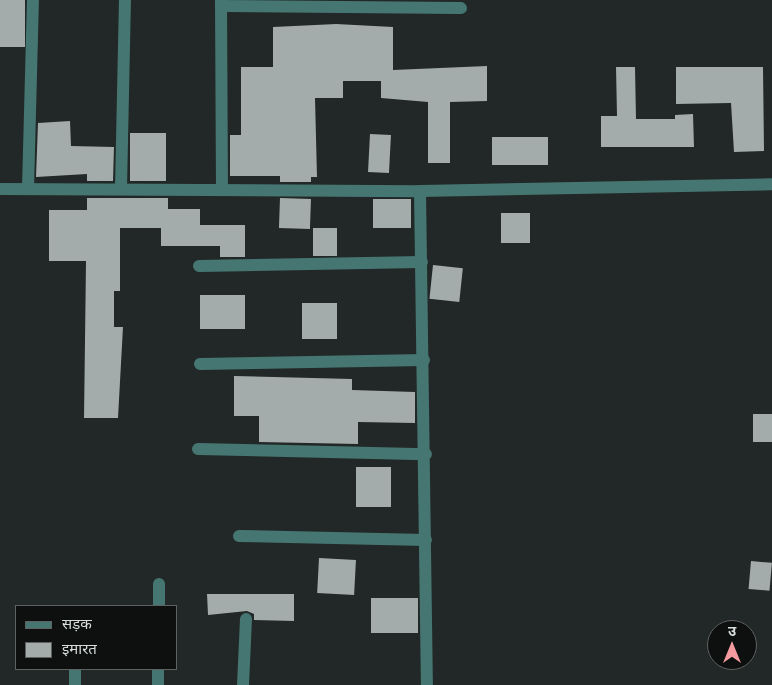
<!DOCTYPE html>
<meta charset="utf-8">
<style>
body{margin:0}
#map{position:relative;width:772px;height:685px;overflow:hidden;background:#212827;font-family:Helvetica,"Noto Sans Devanagari",sans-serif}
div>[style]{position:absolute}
.building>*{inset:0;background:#a3acab;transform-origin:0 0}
.minor>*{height:12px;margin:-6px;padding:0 6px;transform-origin:6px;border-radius:6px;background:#467671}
span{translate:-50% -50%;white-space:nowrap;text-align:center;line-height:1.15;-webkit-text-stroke:5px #0d100f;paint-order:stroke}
.legend{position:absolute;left:15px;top:605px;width:162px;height:65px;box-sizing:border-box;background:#0d100f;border:1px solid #5e6261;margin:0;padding:6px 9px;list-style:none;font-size:15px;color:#d8dcdc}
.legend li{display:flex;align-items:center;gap:10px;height:25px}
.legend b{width:25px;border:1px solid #5e6261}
.north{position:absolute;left:707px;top:620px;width:50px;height:50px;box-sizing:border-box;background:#0d100f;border:1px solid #5e6261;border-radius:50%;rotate:0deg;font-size:14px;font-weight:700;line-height:20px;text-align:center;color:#d8dcdc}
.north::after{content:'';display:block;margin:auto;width:18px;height:22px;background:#f59b9f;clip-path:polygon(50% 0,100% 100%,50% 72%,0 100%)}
</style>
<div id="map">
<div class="building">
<i style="left:0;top:0;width:25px;height:47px"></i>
<i style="clip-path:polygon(336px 24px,393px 27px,393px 70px,487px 66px,487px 101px,450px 102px,450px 163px,428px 163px,428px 102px,381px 98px,381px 81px,343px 81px,343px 98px,315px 98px,317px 177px,311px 177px,311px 182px,280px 182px,280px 176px,230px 176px,230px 135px,241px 135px,241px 67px,273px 67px,273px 27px)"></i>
<i style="clip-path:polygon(616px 67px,635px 67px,636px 119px,675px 119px,675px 115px,693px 114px,694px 147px,601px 147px,601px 116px,617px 116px)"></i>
<i style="clip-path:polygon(676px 67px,763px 67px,764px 151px,734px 152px,731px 103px,676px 104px)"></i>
<i style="clip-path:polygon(70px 121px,71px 146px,114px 147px,113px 181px,87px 181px,87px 174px,36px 177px,38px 123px)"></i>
<i style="left:130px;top:133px;width:36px;height:48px"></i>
<i style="left:370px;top:134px;width:21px;height:38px;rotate:3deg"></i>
<i style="left:548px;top:137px;width:28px;height:56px;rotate:90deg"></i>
<i style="clip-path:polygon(87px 198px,168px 198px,168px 209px,200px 209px,200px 225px,245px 225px,245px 257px,220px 257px,220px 246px,161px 246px,161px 228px,120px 228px,120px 291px,114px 291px,114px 327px,123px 327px,118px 418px,84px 418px,86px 261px,49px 261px,49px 210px,87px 210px)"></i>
<i style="left:280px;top:198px;width:31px;height:30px;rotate:2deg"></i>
<i style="left:373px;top:199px;width:38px;height:29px"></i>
<i style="left:501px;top:213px;width:29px;height:30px"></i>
<i style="left:313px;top:228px;width:24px;height:28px"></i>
<i style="left:433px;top:265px;width:30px;height:34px;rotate:6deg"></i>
<i style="left:200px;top:295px;width:45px;height:34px"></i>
<i style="left:302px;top:303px;width:35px;height:36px"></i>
<i style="clip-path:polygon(234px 376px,352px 379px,352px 390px,415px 392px,415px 423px,358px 422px,358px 444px,259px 442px,259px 416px,234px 416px)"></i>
<i style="left:753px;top:414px;width:19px;height:28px"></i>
<i style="left:356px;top:467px;width:35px;height:40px"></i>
<i style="left:319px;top:558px;width:37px;height:35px;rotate:3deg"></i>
<i style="left:751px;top:561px;width:21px;height:28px;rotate:5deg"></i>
<i style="clip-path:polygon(207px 594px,294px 594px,294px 621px,254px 620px,254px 614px,247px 611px,208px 615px)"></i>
<i style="left:371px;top:598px;width:47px;height:35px"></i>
</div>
<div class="minor">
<i style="left:221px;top:0;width:190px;rotate:89.7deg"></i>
<i style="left:221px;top:6px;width:240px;rotate:0.5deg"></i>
<i style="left:0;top:189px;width:420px;rotate:0.3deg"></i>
<i style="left:420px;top:191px;width:352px;rotate:-1.1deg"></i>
<i style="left:28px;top:189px;width:189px;rotate:-88.5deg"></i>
<i style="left:121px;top:189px;width:189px;rotate:-88.8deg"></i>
<i style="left:420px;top:191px;width:494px;rotate:89.2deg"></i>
<i style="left:199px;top:266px;width:223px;rotate:-1deg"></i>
<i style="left:200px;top:364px;width:224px;rotate:-1deg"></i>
<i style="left:198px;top:449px;width:228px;rotate:1.3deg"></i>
<i style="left:239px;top:536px;width:187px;rotate:1.2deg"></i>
<i style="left:159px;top:606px;width:22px;rotate:-90deg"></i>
<i style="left:75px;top:685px;width:16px;rotate:-90deg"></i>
<i style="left:158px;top:685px;width:16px;rotate:-90deg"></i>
<i style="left:243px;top:685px;width:66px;rotate:-87.4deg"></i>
</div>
<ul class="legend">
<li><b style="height:6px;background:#467671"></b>सड़क</li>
<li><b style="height:14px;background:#a3acab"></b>इमारत</li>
</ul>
<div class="north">उ</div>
</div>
